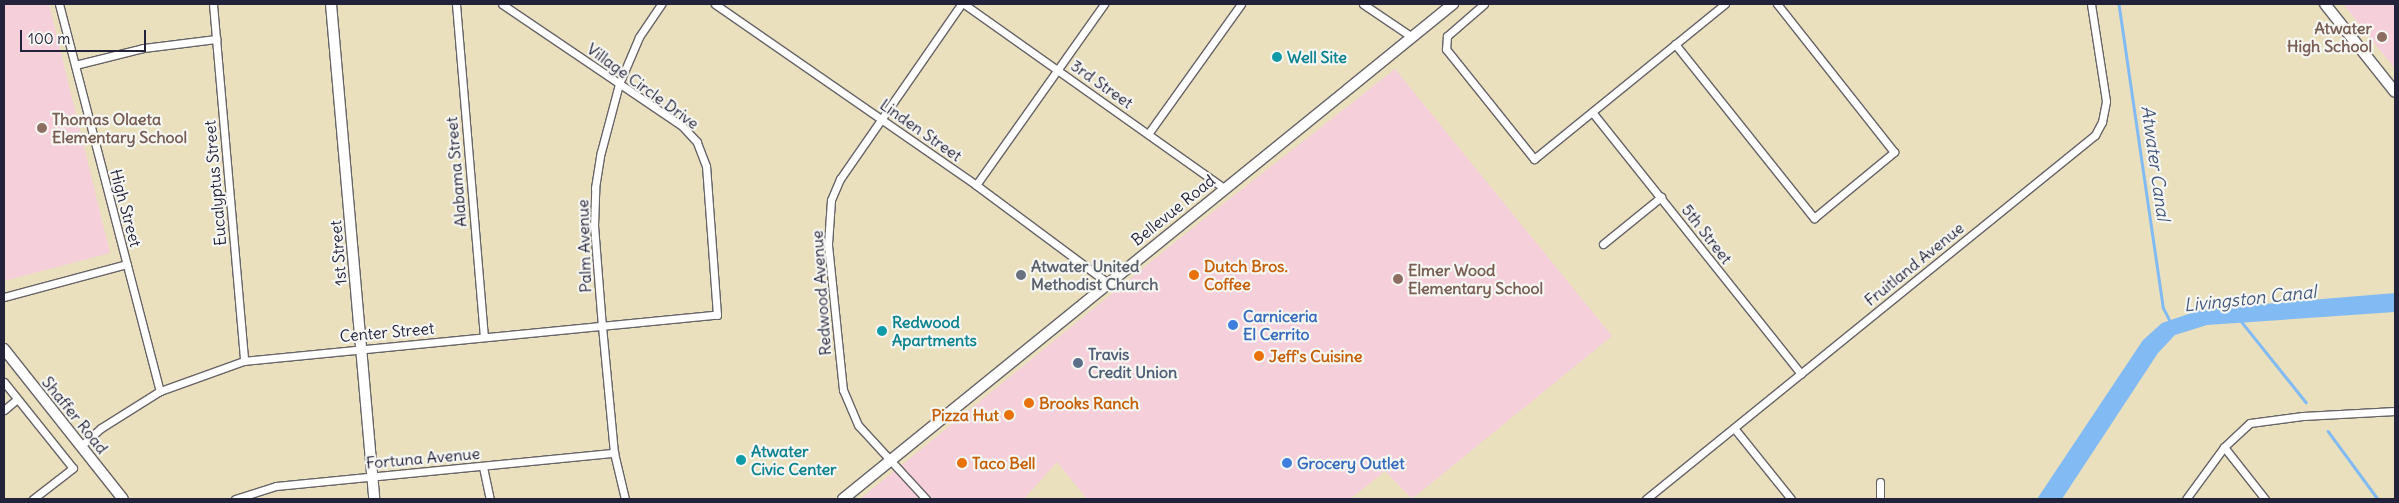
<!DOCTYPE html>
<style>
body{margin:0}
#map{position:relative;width:2399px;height:503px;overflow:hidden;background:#eae0bd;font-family:Delius,sans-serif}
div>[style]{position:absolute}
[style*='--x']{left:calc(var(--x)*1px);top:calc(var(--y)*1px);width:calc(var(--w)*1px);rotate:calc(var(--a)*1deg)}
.built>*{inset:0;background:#f5cfda}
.water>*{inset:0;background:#82bbf3}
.stream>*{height:2.5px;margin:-1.25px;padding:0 1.25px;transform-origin:1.25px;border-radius:1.25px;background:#82bbf3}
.roads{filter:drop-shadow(1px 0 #686468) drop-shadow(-1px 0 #686468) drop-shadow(0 1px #686468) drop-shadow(0 -1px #686468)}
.street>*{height:7px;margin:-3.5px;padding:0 3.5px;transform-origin:3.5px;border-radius:3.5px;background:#fff}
.secondary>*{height:10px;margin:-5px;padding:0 5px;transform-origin:5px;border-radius:5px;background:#fff}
.dots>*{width:14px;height:14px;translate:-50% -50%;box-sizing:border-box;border:2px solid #f6f6f2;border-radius:50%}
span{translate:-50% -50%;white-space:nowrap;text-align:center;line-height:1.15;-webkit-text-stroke:4.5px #f6f6f2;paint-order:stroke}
.education-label{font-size:16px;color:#785e54;font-weight:700}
.right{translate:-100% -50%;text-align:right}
.left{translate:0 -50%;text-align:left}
.culture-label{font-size:16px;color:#0d838f;font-weight:700}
.street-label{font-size:16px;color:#22223b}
.worship-label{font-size:16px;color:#5b616d;font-weight:700}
.food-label{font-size:16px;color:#c56008;font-weight:700}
.shop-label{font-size:16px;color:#366cbe;font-weight:700}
.service-label{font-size:16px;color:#4e5e75;font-weight:700}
.water-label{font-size:18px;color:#44587b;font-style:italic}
.frame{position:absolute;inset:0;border:5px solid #22223b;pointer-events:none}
.scale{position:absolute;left:20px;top:30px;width:126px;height:22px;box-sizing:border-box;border:2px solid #22223b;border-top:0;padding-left:6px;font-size:15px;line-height:18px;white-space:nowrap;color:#22223b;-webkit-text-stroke:4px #f6f6f2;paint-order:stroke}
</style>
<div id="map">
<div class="built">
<div style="clip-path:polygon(4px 4px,49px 4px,110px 253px,4px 281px)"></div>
<div style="clip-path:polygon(2343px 4px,2395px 4px,2395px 69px)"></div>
<div style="clip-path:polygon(1395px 69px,1612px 336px,1412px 499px,1385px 471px,1350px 499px,1087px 499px,1057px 462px,1024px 499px,860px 499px,1190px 230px)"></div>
</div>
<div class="water">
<div style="clip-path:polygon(2395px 293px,2395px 312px,2207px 325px,2175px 335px,2158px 353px,2062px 499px,2037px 499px,2143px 340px,2162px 323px,2203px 309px)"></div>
</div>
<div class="stream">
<div style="--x:2119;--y:4;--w:306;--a:81.7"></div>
<div style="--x:2163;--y:307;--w:16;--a:63"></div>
<div style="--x:2241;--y:321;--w:104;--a:51.3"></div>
<div style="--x:2328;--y:431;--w:84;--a:53.7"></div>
</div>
<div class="roads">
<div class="street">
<div style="--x:59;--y:4;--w:400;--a:75.4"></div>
<div style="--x:213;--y:4;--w:358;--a:85"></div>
<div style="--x:456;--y:4;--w:334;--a:85.2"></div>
<div style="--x:715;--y:4;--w:318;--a:34.7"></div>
<div style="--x:976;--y:185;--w:164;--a:36.6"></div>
<div style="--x:964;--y:4;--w:319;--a:35.3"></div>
<div style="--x:1363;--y:4;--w:59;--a:34"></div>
<div style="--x:1484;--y:4;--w:49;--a:139.1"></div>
<div style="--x:1447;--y:36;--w:13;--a:94"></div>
<div style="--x:1446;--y:49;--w:141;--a:51.3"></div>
<div style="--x:1534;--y:159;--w:246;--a:-39.1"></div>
<div style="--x:1675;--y:44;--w:223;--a:51.4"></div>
<div style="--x:1814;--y:218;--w:104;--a:-39.5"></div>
<div style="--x:1894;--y:152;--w:189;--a:-128.3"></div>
<div style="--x:75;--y:65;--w:70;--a:-14"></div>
<div style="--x:143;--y:48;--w:74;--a:-7"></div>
<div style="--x:1592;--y:112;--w:335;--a:51.4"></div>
<div style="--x:1148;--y:134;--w:160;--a:-54.4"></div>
<div style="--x:976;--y:185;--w:222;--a:-54.7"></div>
<div style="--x:1603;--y:244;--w:75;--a:-39"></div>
<div style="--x:4;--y:297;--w:127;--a:-15"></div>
<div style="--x:4;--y:382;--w:110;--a:51.3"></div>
<div style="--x:73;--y:468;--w:51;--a:142.2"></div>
<div style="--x:4;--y:410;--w:17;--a:-40"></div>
<div style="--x:1734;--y:428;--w:91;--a:51.2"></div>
<div style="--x:81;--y:446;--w:27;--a:-42"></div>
<div style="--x:101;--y:428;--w:70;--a:-32.1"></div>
<div style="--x:160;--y:391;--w:89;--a:-19.7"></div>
<div style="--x:244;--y:361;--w:475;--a:-5.6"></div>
<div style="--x:717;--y:315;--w:149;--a:-94.2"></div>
<div style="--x:706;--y:166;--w:26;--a:-111"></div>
<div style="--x:697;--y:142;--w:22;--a:-133"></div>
<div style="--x:682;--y:126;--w:217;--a:-145.9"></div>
<div style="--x:2224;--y:447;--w:66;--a:51.7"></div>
<div style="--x:483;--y:467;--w:33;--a:78"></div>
<div style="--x:235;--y:499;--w:43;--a:-17.6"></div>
<div style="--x:276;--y:486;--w:340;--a:-5.6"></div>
<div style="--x:625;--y:499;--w:47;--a:-103.4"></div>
<div style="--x:614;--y:453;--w:127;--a:-95.4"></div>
<div style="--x:602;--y:327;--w:101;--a:-94.5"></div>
<div style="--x:594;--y:226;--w:38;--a:-88"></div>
<div style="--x:595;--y:188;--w:36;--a:-81"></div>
<div style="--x:601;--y:152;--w:70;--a:-75.2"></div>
<div style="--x:619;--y:84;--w:51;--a:-66.9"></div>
<div style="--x:639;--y:37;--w:40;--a:-56"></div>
<div style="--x:926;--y:499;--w:100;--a:-132.6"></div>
<div style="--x:858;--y:425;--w:38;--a:-113"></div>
<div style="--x:843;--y:390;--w:147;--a:-95.9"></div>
<div style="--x:828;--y:244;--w:44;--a:-86.1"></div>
<div style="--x:831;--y:200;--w:23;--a:-67"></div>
<div style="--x:840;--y:179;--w:213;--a:-55.3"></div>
<div style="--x:1646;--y:499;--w:578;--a:-39.03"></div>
<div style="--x:2095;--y:135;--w:15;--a:-62"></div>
<div style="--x:2102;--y:122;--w:21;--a:-79"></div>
<div style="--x:2106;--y:101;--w:98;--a:-98.8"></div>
<div style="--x:1880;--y:499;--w:17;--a:-90"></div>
<div style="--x:2186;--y:499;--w:64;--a:-53.8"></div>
<div style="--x:2224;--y:447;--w:35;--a:-43"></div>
<div style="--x:2250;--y:423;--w:53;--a:-7.5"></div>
<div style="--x:2303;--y:416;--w:92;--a:-3.1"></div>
</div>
<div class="secondary">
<div style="--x:331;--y:4;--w:497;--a:85"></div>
<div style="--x:2325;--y:4;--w:112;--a:51.5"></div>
<div style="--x:4;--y:349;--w:191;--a:51.6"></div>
<div style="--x:843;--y:499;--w:786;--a:-39.06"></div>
</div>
</div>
<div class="dots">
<div style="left:2382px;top:37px;background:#8d6e63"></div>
<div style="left:1277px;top:57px;background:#0f9aa8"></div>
<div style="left:42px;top:128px;background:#8d6e63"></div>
<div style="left:1021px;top:275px;background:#6b7280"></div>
<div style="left:1194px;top:275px;background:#e8710a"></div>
<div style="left:1398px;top:279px;background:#8d6e63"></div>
<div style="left:1233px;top:325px;background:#3f7fe0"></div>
<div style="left:882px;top:331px;background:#0f9aa8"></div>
<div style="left:1259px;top:356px;background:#e8710a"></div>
<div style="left:1078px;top:363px;background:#5c6f8a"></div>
<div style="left:1029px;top:403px;background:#e8710a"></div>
<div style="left:1009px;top:415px;background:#e8710a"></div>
<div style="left:741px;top:460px;background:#0f9aa8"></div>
<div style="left:962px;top:463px;background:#e8710a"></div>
<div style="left:1287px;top:463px;background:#3f7fe0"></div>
</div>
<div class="education-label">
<span class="right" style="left:2372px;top:37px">Atwater<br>High School</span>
<span class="left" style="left:52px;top:128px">Thomas Olaeta<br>Elementary School</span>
<span class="left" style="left:1408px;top:279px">Elmer Wood<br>Elementary School</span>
</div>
<div class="culture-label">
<span class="left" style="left:1287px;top:57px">Well Site</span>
<span class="left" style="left:892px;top:331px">Redwood<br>Apartments</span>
<span class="left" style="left:751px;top:460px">Atwater<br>Civic Center</span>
</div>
<div class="street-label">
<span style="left:1102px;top:84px;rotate:35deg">3rd Street</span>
<span style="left:643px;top:86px;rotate:36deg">Village Circle Drive</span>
<span style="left:921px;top:130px;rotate:35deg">Linden Street</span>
<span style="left:456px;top:172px;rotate:-95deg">Alabama Street</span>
<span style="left:215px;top:183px;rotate:-95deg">Eucalyptus Street</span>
<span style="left:126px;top:208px;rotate:75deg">High Street</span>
<span style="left:1173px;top:210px;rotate:-39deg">Bellevue Road</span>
<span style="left:1707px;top:234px;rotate:52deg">5th Street</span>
<span style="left:584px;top:246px;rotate:-92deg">Palm Avenue</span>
<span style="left:338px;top:253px;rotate:-95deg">1st Street</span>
<span style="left:1914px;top:264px;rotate:-39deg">Fruitland Avenue</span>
<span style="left:821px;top:293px;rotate:-94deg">Redwood Avenue</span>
<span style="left:387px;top:332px;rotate:-5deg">Center Street</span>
<span style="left:75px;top:415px;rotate:51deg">Shaffer Road</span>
<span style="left:423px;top:458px;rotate:-5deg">Fortuna Avenue</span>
</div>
<div class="worship-label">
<span class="left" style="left:1031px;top:275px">Atwater United<br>Methodist Church</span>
</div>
<div class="food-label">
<span class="left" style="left:1204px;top:275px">Dutch Bros.<br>Coffee</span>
<span class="left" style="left:1269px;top:356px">Jeff's Cuisine</span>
<span class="left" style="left:1039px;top:403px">Brooks Ranch</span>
<span class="right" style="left:999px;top:415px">Pizza Hut</span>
<span class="left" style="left:972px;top:463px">Taco Bell</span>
</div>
<div class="shop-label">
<span class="left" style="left:1243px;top:325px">Carniceria<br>El Cerrito</span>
<span class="left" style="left:1297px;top:463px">Grocery Outlet</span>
</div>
<div class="service-label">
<span class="left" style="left:1088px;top:363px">Travis<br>Credit Union</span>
</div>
<div class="water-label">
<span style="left:2155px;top:163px;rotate:82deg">Atwater Canal</span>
<span style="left:2250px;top:299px;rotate:-6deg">Livingston Canal</span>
</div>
<div class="frame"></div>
<div class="scale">100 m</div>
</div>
